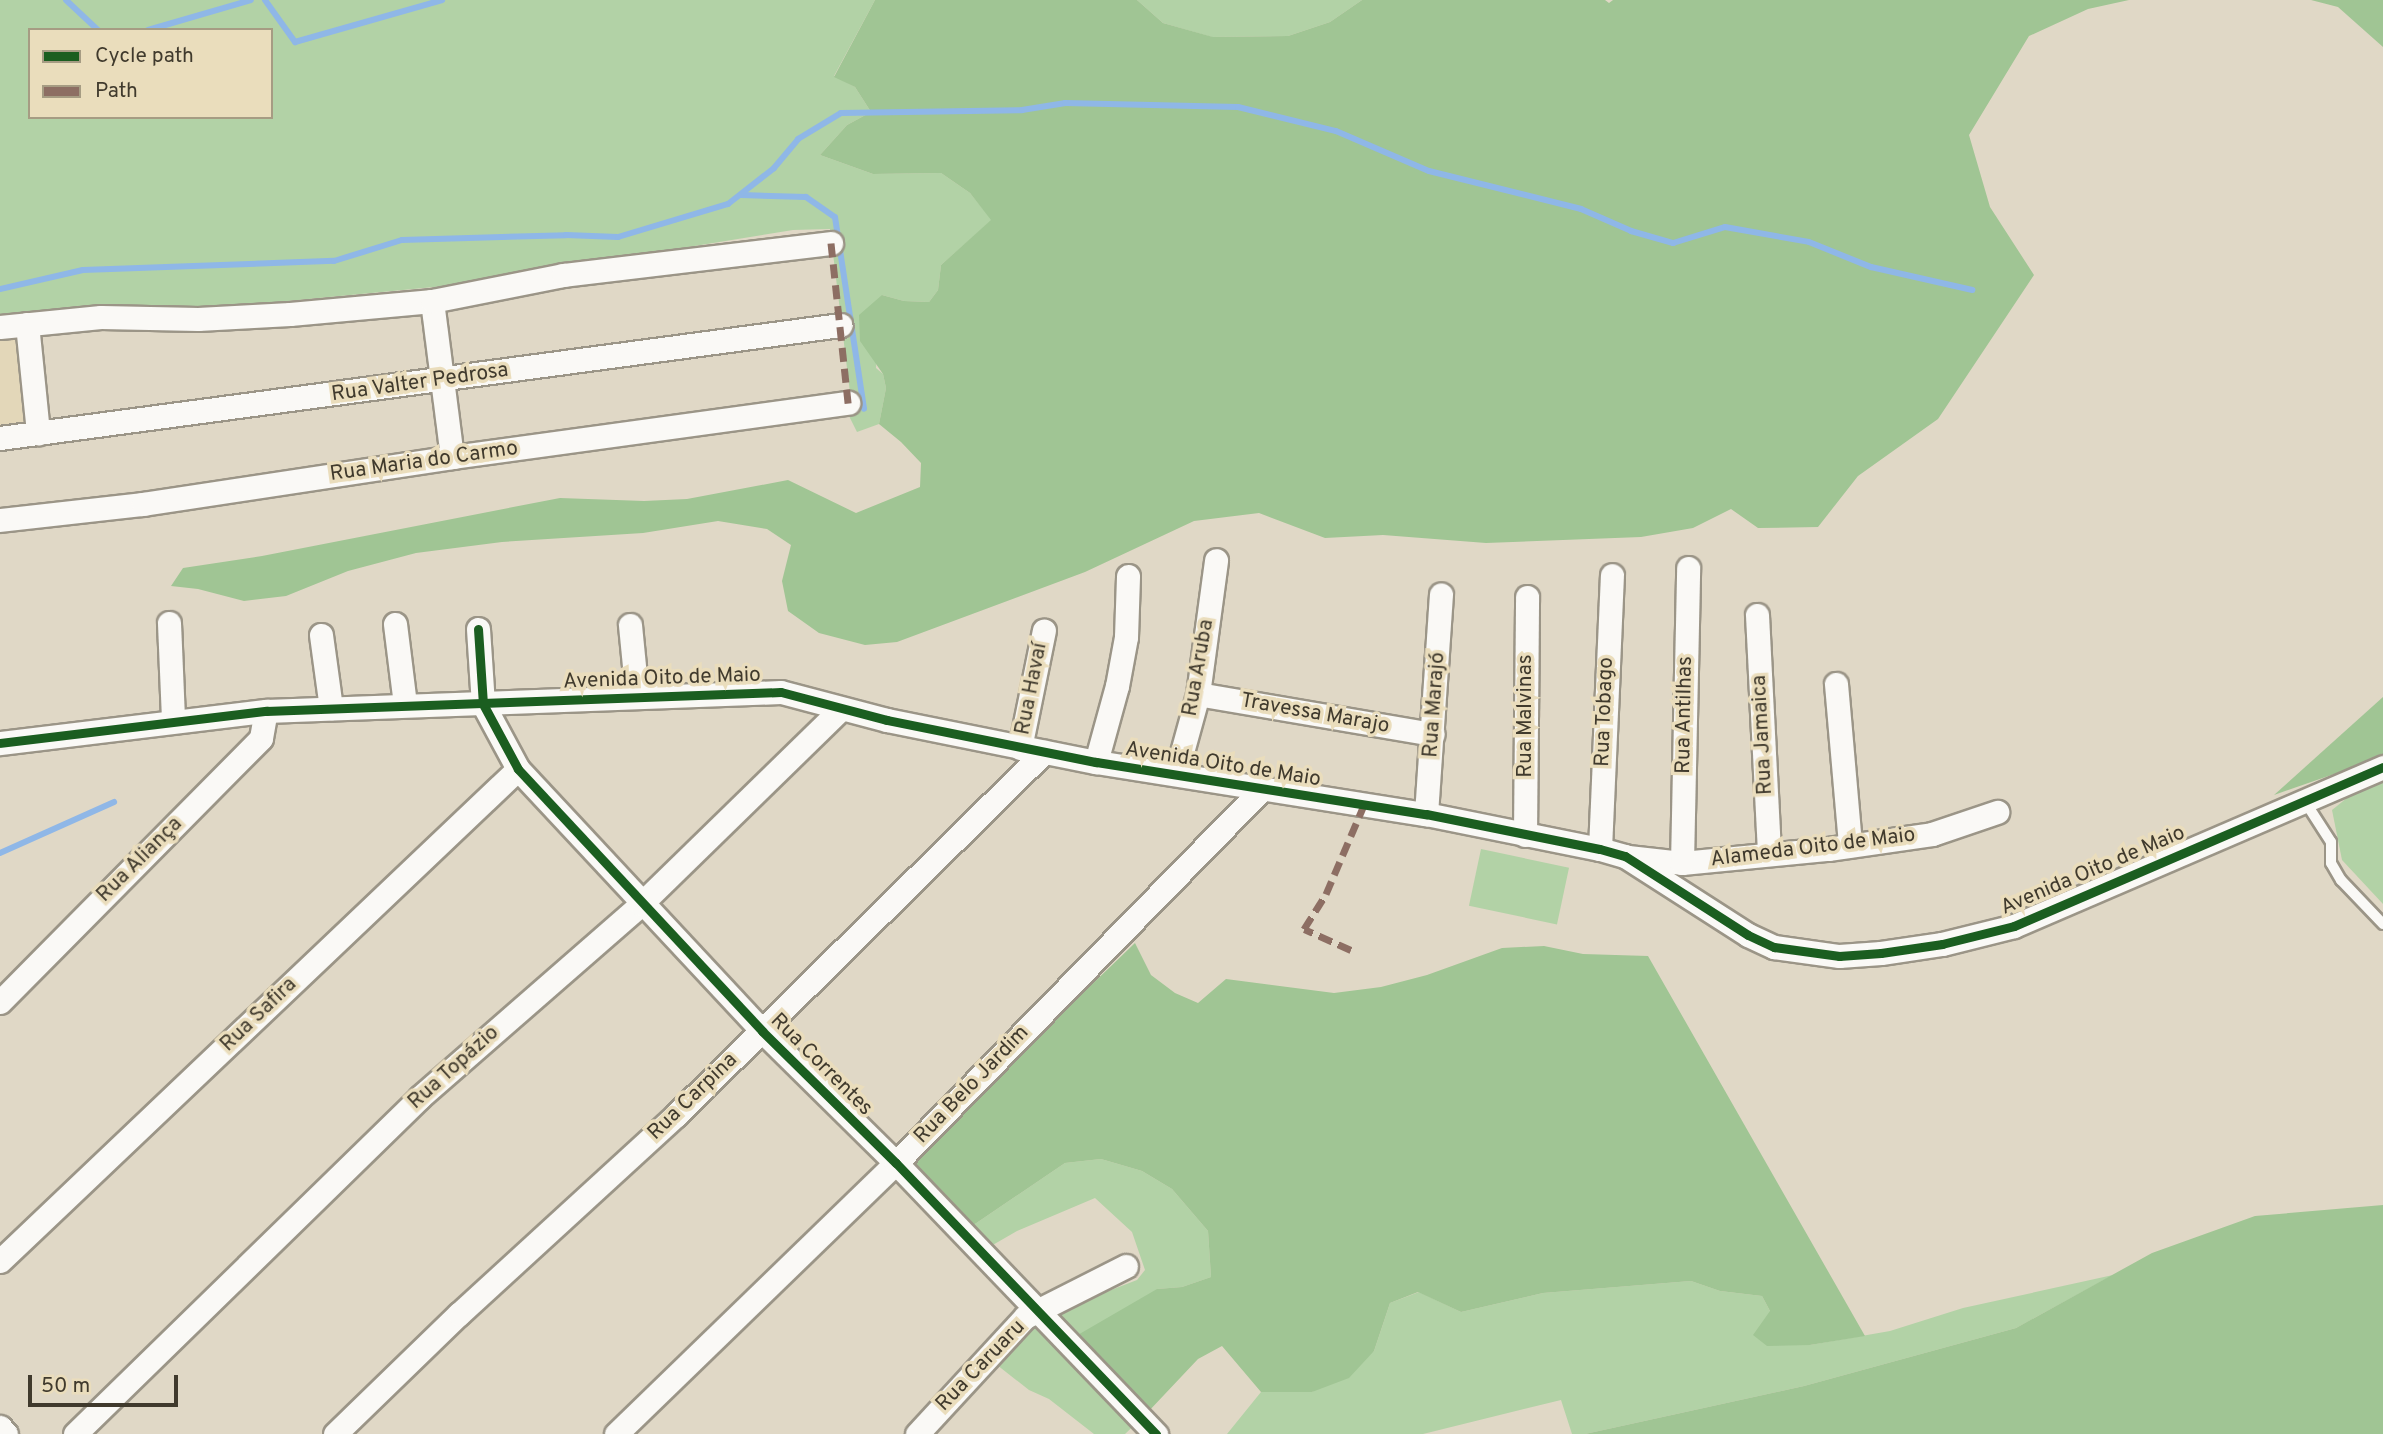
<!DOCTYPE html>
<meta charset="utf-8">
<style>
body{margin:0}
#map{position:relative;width:2383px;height:1434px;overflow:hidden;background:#e0d8c6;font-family:Overpass,sans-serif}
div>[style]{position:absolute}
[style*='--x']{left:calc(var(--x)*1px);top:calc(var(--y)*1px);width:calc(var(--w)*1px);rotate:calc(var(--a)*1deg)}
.built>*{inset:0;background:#e3d7b9}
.green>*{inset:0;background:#b2d2a6;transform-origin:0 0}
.forest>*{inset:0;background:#a0c594}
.stream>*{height:6px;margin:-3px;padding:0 3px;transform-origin:3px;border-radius:3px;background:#8fb7e7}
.roads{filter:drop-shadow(2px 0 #9b9587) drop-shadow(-2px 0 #9b9587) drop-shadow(0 2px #9b9587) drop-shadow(0 -2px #9b9587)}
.service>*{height:10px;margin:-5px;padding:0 5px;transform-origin:5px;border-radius:5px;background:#faf9f6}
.minor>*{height:23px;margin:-11.5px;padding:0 11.5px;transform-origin:11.5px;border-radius:11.5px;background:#faf9f6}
.quiet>*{height:7px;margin-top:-3.5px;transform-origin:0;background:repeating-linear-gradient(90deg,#8d6e63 0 14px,transparent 0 21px)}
.cycleway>*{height:9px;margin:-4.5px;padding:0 4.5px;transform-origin:4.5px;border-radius:4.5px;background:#1b5e20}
span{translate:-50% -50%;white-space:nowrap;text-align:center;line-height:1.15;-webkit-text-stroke:7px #eaddbc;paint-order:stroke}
.street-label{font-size:21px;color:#403a2d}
.legend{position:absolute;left:28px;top:28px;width:245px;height:91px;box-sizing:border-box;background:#eaddbc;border:2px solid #a69c83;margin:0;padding:9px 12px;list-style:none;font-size:21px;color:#403a2d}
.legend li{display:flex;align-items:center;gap:14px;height:35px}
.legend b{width:35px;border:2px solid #a69c83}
.scale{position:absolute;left:28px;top:1375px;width:150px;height:32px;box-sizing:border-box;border:4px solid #403a2d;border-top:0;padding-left:9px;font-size:21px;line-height:24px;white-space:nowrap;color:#403a2d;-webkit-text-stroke:5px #eaddbc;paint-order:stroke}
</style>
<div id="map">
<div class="built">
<div style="clip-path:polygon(22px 334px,31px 426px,0 429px,0 337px)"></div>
</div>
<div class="green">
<div style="clip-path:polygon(evenodd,0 0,875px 0,834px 76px,855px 87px,871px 112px,847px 125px,820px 155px,873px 174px,941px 173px,970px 193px,992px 220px,941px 265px,938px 290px,929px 302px,904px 301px,882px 295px,876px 368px,883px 374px,886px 388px,879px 424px,857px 432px,847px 412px,852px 409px,830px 229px,793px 230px,455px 285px,172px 312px,0 316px,0 0,30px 30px,271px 30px,271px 117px,30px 117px,30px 30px)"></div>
<div style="clip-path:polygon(1137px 0,1362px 0,1330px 22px,1288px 36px,1212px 37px,1163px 23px)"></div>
<div style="clip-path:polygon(2383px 769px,2383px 904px,2342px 860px,2332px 810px)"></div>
<div style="left:1481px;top:849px;width:90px;height:58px;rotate:12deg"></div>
<div style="clip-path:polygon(1101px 1159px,1142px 1171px,1172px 1189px,1208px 1231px,1211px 1277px,1182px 1287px,1157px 1289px,1147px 1413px,1125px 1434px,1094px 1434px,1049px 1399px,1029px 1390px,992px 1361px,1031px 1321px,1137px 1280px,1145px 1270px,1132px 1232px,1095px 1198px,1017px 1231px,991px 1246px,972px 1226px,1065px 1163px)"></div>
<div style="clip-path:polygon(2113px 1275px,2016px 1328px,1804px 1386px,1585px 1434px,1572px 1434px,1561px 1400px,1423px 1434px,1227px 1434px,1261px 1392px,1312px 1392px,1374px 1351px,1390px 1303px,1419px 1292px,1461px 1312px,1543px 1293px,1691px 1281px,1720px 1291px,1762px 1296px,1770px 1311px,1810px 1345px,1890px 1331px,1963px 1308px)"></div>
</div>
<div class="forest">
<div style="clip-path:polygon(875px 0,1137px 0,1163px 23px,1213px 37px,1288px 36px,1330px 22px,1362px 0,1605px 0,1609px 3px,1613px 0,2129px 0,2088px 9px,2029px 36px,1969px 135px,1990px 207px,2034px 275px,1938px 419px,1858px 476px,1818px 527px,1758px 528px,1731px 509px,1693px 528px,1641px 537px,1486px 543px,1383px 535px,1325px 538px,1259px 513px,1194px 521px,1085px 572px,897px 642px,865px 645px,819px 633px,788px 611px,782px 581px,791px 545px,767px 529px,718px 521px,643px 533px,502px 542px,416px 553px,348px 571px,286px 596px,244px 601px,198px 589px,171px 586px,183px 568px,262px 556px,560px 498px,644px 501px,687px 499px,788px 480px,856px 513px,920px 487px,921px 463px,901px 442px,879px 424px,886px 388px,883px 374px,860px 341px,859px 315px,882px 295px,904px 301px,929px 302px,938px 290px,941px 265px,991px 220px,970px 193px,941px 173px,873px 174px,820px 155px,847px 125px,871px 112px,855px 87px,834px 77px)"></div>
<div style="clip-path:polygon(2311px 0,2383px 0,2383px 47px,2338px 7px)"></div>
<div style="clip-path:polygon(2383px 697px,2383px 757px,2274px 795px)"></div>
<div style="clip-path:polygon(1135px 943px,1151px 975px,1175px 993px,1198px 1003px,1226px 979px,1334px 993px,1381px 987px,1427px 975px,1502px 948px,1544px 946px,1583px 954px,1648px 956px,1865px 1336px,1810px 1345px,1767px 1346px,1753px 1335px,1770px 1311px,1762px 1296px,1720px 1291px,1691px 1281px,1543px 1293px,1461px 1312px,1418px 1292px,1390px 1303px,1374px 1351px,1349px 1378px,1312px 1392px,1261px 1392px,1222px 1346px,1198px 1359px,1147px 1413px,1076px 1336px,1157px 1289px,1182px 1287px,1211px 1277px,1208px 1231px,1172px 1189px,1142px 1171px,1101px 1159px,1065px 1163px,972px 1226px,907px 1162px)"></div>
<div style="clip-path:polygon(2383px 1205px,2383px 1434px,1585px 1434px,1804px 1386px,2016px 1328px,2152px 1253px,2255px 1216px)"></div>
</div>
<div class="stream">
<div style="--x:66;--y:0;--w:44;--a:43.2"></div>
<div style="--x:265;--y:0;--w:52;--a:54.5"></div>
<div style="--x:295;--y:42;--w:153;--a:-15.9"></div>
<div style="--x:148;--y:30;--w:107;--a:-16.2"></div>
<div style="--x:741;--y:195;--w:65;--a:1.8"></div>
<div style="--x:806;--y:197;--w:35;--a:35"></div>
<div style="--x:835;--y:217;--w:194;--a:81.4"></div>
<div style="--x:0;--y:289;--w:85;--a:-12.9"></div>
<div style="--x:83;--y:270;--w:251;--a:-2.1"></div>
<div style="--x:334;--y:261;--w:71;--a:-17.2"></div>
<div style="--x:402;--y:240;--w:164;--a:-1.7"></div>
<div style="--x:566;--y:235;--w:52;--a:2.2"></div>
<div style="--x:618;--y:237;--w:115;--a:-16.7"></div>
<div style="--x:728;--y:204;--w:58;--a:-38"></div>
<div style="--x:774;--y:168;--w:38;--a:-50"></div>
<div style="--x:798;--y:139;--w:50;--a:-31.2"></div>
<div style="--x:841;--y:113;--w:181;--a:-0.9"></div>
<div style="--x:1022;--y:110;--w:44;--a:-9.2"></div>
<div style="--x:1065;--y:103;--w:173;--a:1.3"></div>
<div style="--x:1238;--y:107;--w:101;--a:13.8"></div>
<div style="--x:1336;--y:131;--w:101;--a:23.3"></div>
<div style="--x:1429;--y:171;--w:157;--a:14"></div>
<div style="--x:1581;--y:209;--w:55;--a:23.7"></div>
<div style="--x:1631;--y:231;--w:44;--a:15.9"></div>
<div style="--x:1673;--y:243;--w:54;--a:-17.1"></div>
<div style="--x:1725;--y:227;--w:85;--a:10.1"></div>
<div style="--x:1809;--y:242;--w:67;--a:22"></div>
<div style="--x:1871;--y:267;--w:104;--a:12.8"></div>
<div style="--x:0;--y:853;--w:125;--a:-24.1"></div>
</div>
<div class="roads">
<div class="service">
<div style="--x:2304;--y:800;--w:50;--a:57.3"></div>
<div style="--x:2331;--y:842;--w:21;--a:90"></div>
<div style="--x:2331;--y:863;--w:20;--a:60"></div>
<div style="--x:2341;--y:880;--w:61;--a:46.3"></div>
</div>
<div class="minor">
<div style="--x:432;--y:301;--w:157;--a:82.7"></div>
<div style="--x:27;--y:324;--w:110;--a:84.2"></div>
<div style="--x:0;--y:327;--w:101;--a:-5.7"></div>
<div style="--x:101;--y:317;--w:97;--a:1.2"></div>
<div style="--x:198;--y:319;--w:92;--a:-3.1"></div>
<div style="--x:290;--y:314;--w:143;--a:-5.2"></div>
<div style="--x:432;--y:301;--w:134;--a:-11.2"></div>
<div style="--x:563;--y:275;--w:270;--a:-6.8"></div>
<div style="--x:0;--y:438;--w:848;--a:-7.66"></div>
<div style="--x:0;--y:520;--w:144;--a:-6.4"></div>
<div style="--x:143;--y:504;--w:313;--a:-8.6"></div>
<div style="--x:452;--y:457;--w:400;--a:-7.8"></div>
<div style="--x:1757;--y:615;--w:239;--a:87.1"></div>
<div style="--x:169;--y:623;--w:97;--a:87.6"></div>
<div style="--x:395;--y:624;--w:81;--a:82.9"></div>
<div style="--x:630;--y:625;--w:72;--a:84.4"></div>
<div style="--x:478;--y:629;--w:75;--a:86.2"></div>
<div style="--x:483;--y:704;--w:74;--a:61.7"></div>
<div style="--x:518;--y:769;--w:358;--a:47"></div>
<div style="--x:762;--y:1031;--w:188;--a:44.6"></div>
<div style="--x:896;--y:1163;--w:376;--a:46.2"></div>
<div style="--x:321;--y:635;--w:74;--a:82.2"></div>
<div style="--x:1836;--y:684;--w:162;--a:85"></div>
<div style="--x:1198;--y:694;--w:238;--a:9.7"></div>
<div style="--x:0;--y:743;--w:268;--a:-6.9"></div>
<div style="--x:266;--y:711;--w:515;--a:-2.11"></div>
<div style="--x:781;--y:692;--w:110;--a:14.8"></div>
<div style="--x:887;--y:720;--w:213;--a:11.4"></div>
<div style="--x:1096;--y:762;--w:334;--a:9"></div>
<div style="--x:1426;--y:814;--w:177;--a:11.4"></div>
<div style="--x:1600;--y:849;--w:26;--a:16"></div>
<div style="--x:1625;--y:856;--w:146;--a:32.7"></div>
<div style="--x:1748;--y:935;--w:29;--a:25"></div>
<div style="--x:1774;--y:947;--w:66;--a:7.9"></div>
<div style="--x:1839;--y:956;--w:42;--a:-4.1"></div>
<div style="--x:1881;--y:953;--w:62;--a:-8.4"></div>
<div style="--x:1942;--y:944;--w:74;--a:-14"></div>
<div style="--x:2014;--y:926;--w:402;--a:-23.3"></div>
<div style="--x:1020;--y:748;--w:120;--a:-78.5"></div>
<div style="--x:1096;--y:762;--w:79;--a:-74.6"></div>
<div style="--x:1117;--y:686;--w:50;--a:-79.6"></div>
<div style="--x:1126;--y:637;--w:61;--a:-88.1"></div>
<div style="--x:1176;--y:774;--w:83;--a:-74.6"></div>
<div style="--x:1198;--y:694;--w:135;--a:-82.3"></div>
<div style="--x:1426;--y:814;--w:220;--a:-86.1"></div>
<div style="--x:1525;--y:835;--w:238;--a:-89.5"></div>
<div style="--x:1600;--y:849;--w:274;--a:-87.5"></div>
<div style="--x:1628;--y:857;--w:54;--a:6.3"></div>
<div style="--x:1682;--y:863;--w:147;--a:-5.5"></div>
<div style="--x:1828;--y:849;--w:105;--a:-8.2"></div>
<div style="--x:1932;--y:834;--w:69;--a:-18.7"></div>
<div style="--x:1682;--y:863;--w:295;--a:-88.8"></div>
<div style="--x:0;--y:1002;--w:371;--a:-45.3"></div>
<div style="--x:261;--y:738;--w:27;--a:-80"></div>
<div style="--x:0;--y:1261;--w:714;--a:-43.53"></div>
<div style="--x:0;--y:1427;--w:9;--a:49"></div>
<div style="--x:75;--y:1434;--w:482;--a:-44.3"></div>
<div style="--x:420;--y:1097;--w:293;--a:-41.1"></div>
<div style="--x:641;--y:904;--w:279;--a:-44.3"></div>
<div style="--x:335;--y:1434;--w:173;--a:-44.1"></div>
<div style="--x:459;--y:1314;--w:294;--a:-42.5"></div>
<div style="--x:676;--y:1115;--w:517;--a:-44.61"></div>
<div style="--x:616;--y:1434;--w:390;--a:-44.1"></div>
<div style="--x:896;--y:1163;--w:523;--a:-45.62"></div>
<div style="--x:917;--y:1434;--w:159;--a:-47.3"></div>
<div style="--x:1025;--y:1317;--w:113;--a:-26.8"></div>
</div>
</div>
<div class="quiet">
<div style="--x:831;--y:243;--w:161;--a:83.9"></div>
<div style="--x:1351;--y:950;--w:51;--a:-155.9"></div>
<div style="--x:1304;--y:929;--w:41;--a:-57.8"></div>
<div style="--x:1326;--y:894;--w:97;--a:-66.9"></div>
</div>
<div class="cycleway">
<div style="--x:478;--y:629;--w:75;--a:86.2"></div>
<div style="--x:483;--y:704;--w:74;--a:61.7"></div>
<div style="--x:518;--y:769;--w:358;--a:47"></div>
<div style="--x:762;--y:1031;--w:188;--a:44.6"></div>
<div style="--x:896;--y:1163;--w:376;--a:46.2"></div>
<div style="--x:0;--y:743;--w:268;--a:-6.9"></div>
<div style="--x:266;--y:711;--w:515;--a:-2.11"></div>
<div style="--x:781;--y:692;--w:110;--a:14.8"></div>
<div style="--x:887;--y:720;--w:213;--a:11.4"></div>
<div style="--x:1096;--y:762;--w:334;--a:9"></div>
<div style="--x:1426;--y:814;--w:177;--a:11.4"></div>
<div style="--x:1600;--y:849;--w:26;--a:16"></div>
<div style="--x:1625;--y:856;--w:146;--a:32.7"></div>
<div style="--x:1748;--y:935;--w:29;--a:25"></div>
<div style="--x:1774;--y:947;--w:66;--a:7.9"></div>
<div style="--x:1839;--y:956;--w:42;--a:-4.1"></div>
<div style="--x:1881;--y:953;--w:62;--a:-8.4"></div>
<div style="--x:1942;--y:944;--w:74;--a:-14"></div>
<div style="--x:2014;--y:926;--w:402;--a:-23.3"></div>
</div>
<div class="street-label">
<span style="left:420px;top:383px;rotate:-8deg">Rua Valter Pedrosa</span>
<span style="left:424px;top:462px;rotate:-8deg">Rua Maria do Carmo</span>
<span style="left:1199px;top:668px;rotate:-80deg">Rua Aruba</span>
<span style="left:662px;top:679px;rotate:-2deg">Avenida Oito de Maio</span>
<span style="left:1032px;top:689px;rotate:-79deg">Rua Havaí</span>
<span style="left:1435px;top:705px;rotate:-86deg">Rua Marajó</span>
<span style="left:1605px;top:712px;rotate:-88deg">Rua Tobago</span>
<span style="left:1315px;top:714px;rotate:10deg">Travessa Marajo</span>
<span style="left:1685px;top:715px;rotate:-89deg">Rua Antilhas</span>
<span style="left:1526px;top:716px;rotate:-90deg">Rua Malvinas</span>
<span style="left:1763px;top:735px;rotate:-93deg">Rua Jamaica</span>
<span style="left:1223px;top:765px;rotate:9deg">Avenida Oito de Maio</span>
<span style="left:1813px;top:848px;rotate:-7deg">Alameda Oito de Maio</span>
<span style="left:140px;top:860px;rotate:-45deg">Rua Aliança</span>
<span style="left:2093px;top:871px;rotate:-23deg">Avenida Oito de Maio</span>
<span style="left:259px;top:1015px;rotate:-44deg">Rua Safira</span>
<span style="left:821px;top:1065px;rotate:45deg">Rua Correntes</span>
<span style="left:454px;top:1068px;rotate:-42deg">Rua Topázio</span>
<span style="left:972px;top:1085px;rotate:-46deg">Rua Belo Jardim</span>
<span style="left:693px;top:1097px;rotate:-44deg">Rua Carpina</span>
<span style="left:981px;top:1366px;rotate:-46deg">Rua Caruaru</span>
</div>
<ul class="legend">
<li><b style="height:9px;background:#1b5e20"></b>Cycle path</li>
<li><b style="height:9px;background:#8d6e63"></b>Path</li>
</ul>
<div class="scale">50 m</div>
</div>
